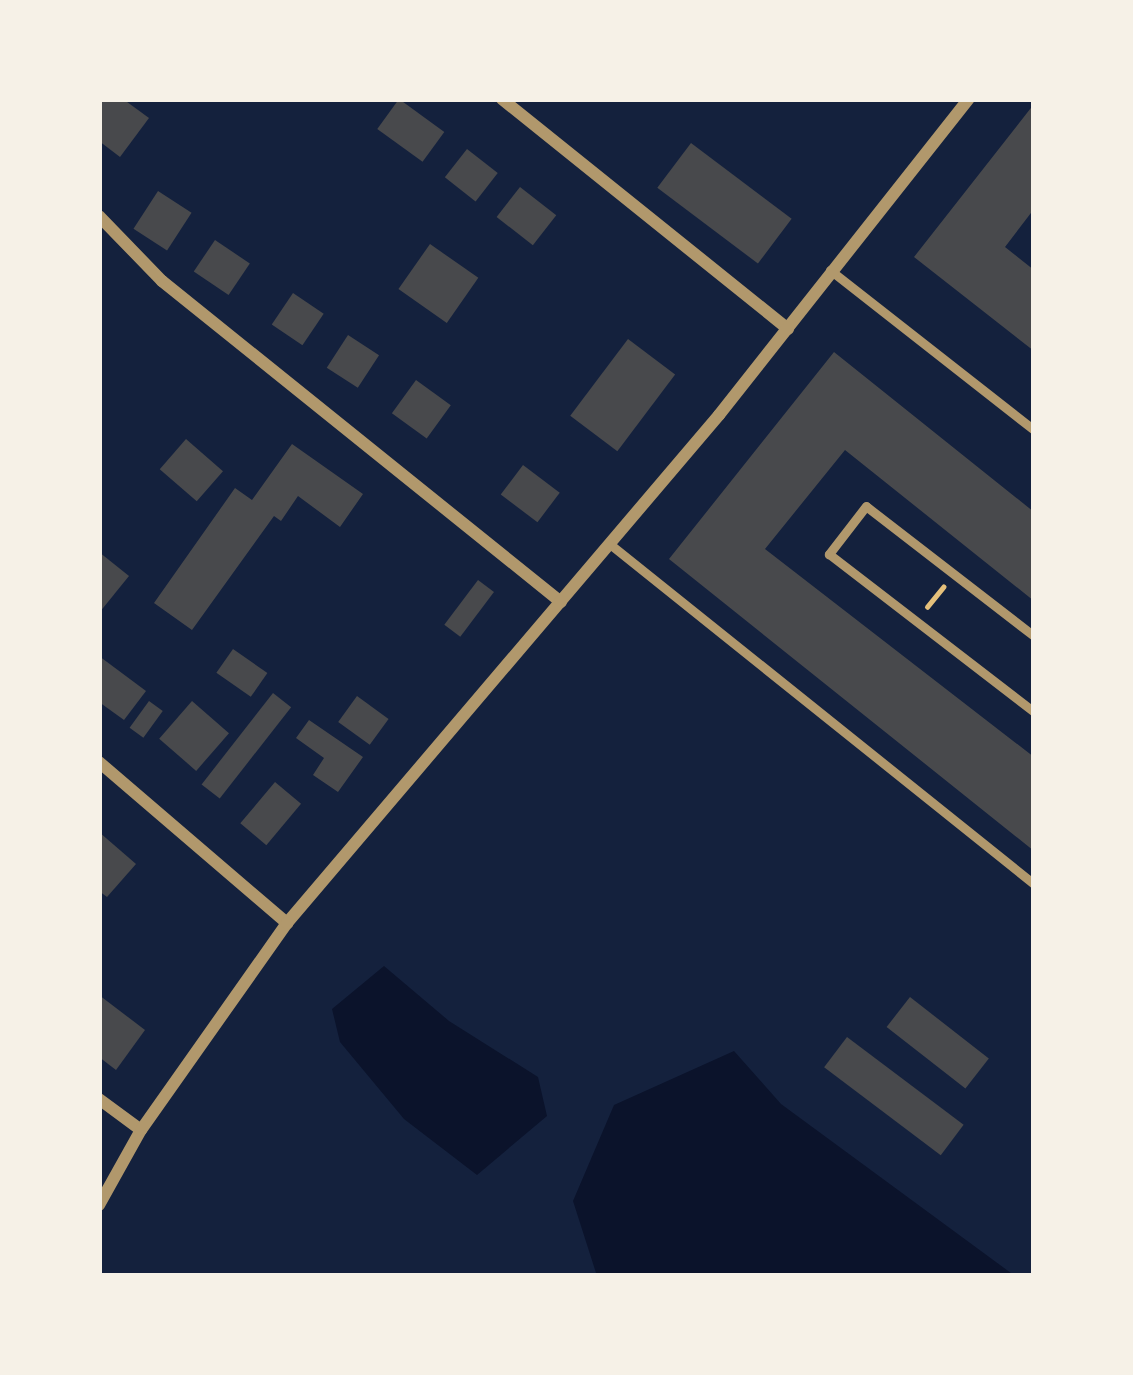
<!DOCTYPE html>
<style>
body{margin:0}
#map{position:relative;width:1133px;height:1375px;overflow:hidden;background:#14213d;font-family:Ubuntu,sans-serif}
div>[style]{position:absolute}
[style*='--x']{left:calc(var(--x)*1px);top:calc(var(--y)*1px);width:calc(var(--w)*1px);rotate:calc(var(--a)*1deg)}
.water>*{inset:0;background:#0b132b}
.building>*{inset:0;background:#48494c;transform-origin:0 0}
.path>*{height:4.5px;margin:-2.25px;padding:0 2.25px;transform-origin:2.25px;border-radius:2.25px;background:#e5c07b}
.service>*{height:9px;margin:-4.5px;padding:0 4.5px;transform-origin:4.5px;border-radius:4.5px;background:#b1986c}
.minor>*{height:12px;margin:-6px;padding:0 6px;transform-origin:6px;border-radius:6px;background:#b1986c}
span{translate:-50% -50%;white-space:nowrap;text-align:center;line-height:1.15;-webkit-text-stroke:12px #f6f1e7;paint-order:stroke}
.frame{position:absolute;inset:0;border:102px solid #f6f1e7;pointer-events:none}
</style>
<div id="map">
<div class="water">
<div style="clip-path:polygon(384px 966px,449px 1021px,538px 1077px,547px 1116px,477px 1175px,404px 1119px,340px 1042px,332px 1009px)"></div>
<div style="clip-path:polygon(734px 1051px,781px 1104px,1015px 1276px,597px 1276px,573px 1201px,614px 1105px)"></div>
</div>
<div class="building">
<div style="clip-path:polygon(101px 99px,123px 99px,149px 118px,120px 157px,99px 141px)"></div>
<div style="left:399px;top:99px;width:56px;height:37px;rotate:36deg"></div>
<div style="clip-path:polygon(1034px 104px,1034px 209px,1005px 247px,1034px 270px,1034px 351px,914px 257px)"></div>
<div style="left:691px;top:143px;width:126px;height:56px;rotate:37deg"></div>
<div style="left:467px;top:149px;width:39px;height:36px;rotate:38deg"></div>
<div style="left:520px;top:187px;width:46px;height:38px;rotate:38deg"></div>
<div style="left:158px;top:191px;width:40px;height:45px;rotate:33deg"></div>
<div style="left:215px;top:240px;width:42px;height:38px;rotate:34deg"></div>
<div style="left:430px;top:244px;width:59px;height:55px;rotate:35deg"></div>
<div style="left:293px;top:293px;width:37px;height:38px;rotate:34deg"></div>
<div style="left:348px;top:335px;width:37px;height:39px;rotate:33deg"></div>
<div style="left:628px;top:339px;width:59px;height:96px;rotate:37deg"></div>
<div style="clip-path:polygon(834px 352px,1034px 512px,1034px 601px,845px 450px,765px 549px,1034px 757px,1034px 851px,669px 559px)"></div>
<div style="left:416px;top:380px;width:43px;height:41px;rotate:36deg"></div>
<div style="left:186px;top:439px;width:49px;height:40px;rotate:41deg"></div>
<div style="clip-path:polygon(292px 444px,363px 494px,340px 527px,298px 496px,281px 521px,274px 516px,192px 630px,154px 603px,235px 488px,252px 500px)"></div>
<div style="left:523px;top:465px;width:46px;height:37px;rotate:37deg"></div>
<div style="clip-path:polygon(99px 552px,129px 576px,99px 613px)"></div>
<div style="left:478px;top:580px;width:20px;height:56px;rotate:37deg"></div>
<div style="left:233px;top:649px;width:42px;height:29px;rotate:35deg"></div>
<div style="clip-path:polygon(99px 656px,146px 691px,124px 720px,99px 702px)"></div>
<div style="left:273px;top:693px;width:23px;height:116px;rotate:38deg"></div>
<div style="left:357px;top:696px;width:39px;height:32px;rotate:36deg"></div>
<div style="left:149px;top:701px;width:17px;height:33px;rotate:36deg"></div>
<div style="left:192px;top:701px;width:49px;height:50px;rotate:41deg"></div>
<div style="clip-path:polygon(309px 720px,363px 757px,338px 792px,313px 775px,324px 758px,296px 738px)"></div>
<div style="left:275px;top:782px;width:34px;height:54px;rotate:40deg"></div>
<div style="clip-path:polygon(99px 832px,136px 864px,107px 897px,99px 891px)"></div>
<div style="clip-path:polygon(99px 995px,145px 1030px,116px 1070px,99px 1057px)"></div>
<div style="left:910px;top:997px;width:100px;height:38px;rotate:38deg"></div>
<div style="left:847px;top:1037px;width:146px;height:38px;rotate:37deg"></div>
</div>
<div class="path">
<div style="--x:927;--y:607;--w:26;--a:-51"></div>
</div>
<div class="service">
<div style="--x:830;--y:270;--w:259;--a:38.1"></div>
<div style="--x:611;--y:545;--w:542;--a:38.71"></div>
<div style="--x:1034;--y:636;--w:212;--a:-142.3"></div>
<div style="--x:866;--y:506;--w:61;--a:127.6"></div>
<div style="--x:829;--y:554;--w:259;--a:37.6"></div>
</div>
<div class="minor">
<div style="--x:502;--y:99;--w:367;--a:38.8"></div>
<div style="--x:99;--y:216;--w:91;--a:45.9"></div>
<div style="--x:162;--y:281;--w:512;--a:38.82"></div>
<div style="--x:99;--y:762;--w:248;--a:40.6"></div>
<div style="--x:99;--y:1099;--w:52;--a:36.4"></div>
<div style="--x:99;--y:1205;--w:86;--a:-60.8"></div>
<div style="--x:141;--y:1130;--w:253;--a:-54.8"></div>
<div style="--x:287;--y:923;--w:667;--a:-49.62"></div>
<div style="--x:719;--y:415;--w:403;--a:-51.7"></div>
</div>
<div class="frame"></div>
</div>
